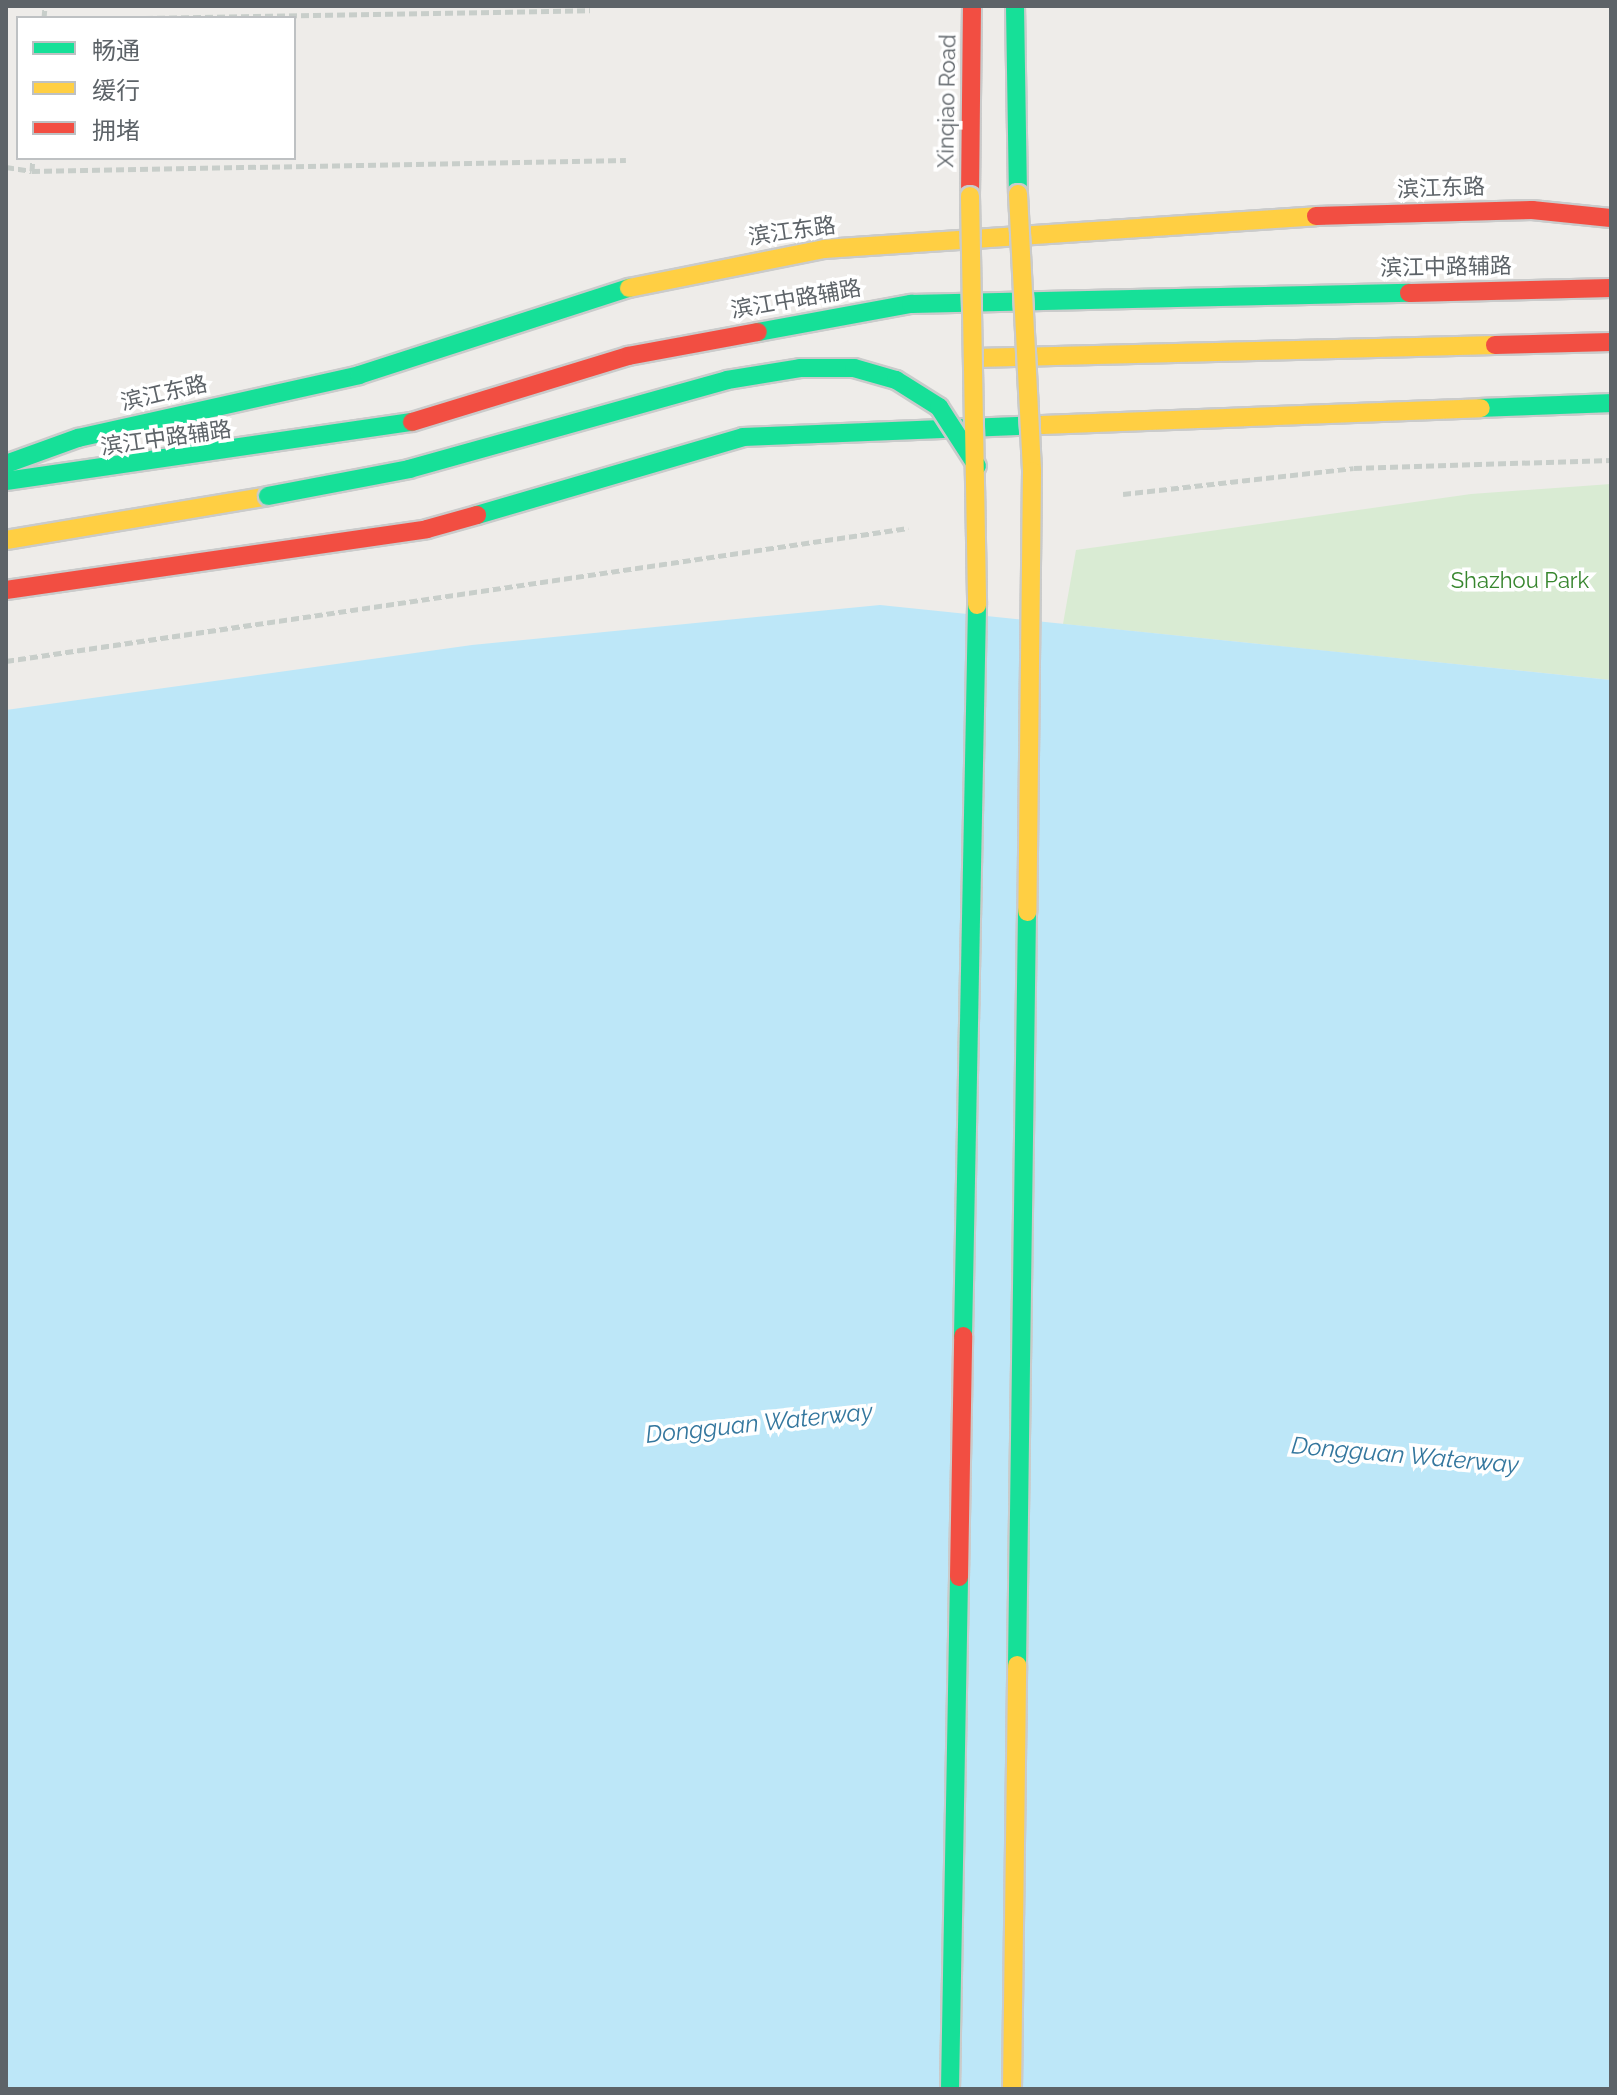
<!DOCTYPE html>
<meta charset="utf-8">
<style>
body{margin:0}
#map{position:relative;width:1617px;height:2095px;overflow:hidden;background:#eeece9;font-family:Raleway,"Noto Sans SC",sans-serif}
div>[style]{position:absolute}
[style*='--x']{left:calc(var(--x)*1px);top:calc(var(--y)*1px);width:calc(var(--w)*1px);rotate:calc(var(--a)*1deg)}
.green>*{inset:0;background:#d9ebd3}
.water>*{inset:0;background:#bde7f8}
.path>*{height:5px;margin-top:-2.5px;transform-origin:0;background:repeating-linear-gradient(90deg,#c8ceca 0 8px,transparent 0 12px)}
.roads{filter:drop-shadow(2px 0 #cacbcb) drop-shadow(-2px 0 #cacbcb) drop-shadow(0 2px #cacbcb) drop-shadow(0 -2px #cacbcb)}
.fast>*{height:18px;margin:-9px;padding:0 9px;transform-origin:9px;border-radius:9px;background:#16e098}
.slow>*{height:18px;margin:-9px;padding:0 9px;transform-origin:9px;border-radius:9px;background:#ffcf43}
.jam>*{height:18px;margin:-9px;padding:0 9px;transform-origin:9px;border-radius:9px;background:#f24e42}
.bridges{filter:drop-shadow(2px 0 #cacbcb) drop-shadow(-2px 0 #cacbcb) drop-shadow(0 2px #cacbcb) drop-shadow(0 -2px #cacbcb)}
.fast-bridge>*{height:18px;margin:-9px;padding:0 9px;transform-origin:9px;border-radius:9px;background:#16e098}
.slow-bridge>*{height:18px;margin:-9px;padding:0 9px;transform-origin:9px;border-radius:9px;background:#ffcf43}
.jam-bridge>*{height:18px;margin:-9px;padding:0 9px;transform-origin:9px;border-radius:9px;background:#f24e42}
span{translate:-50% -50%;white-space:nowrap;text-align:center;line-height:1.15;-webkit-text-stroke:7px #fff;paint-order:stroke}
.street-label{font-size:22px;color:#5d6368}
.park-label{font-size:22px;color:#37862e}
.water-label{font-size:24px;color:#34779e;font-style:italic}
.frame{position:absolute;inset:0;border:8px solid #5d6368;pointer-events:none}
.legend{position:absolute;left:16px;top:16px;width:280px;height:144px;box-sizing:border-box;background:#fff;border:2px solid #bec1c3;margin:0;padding:10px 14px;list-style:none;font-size:24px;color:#5d6368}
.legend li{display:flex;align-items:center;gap:16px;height:40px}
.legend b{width:40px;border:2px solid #bec1c3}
</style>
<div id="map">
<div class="green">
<div style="clip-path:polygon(1611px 484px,1611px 680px,1063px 624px,1076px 550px,1471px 494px)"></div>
</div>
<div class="water">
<div style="clip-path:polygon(880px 605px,1611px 680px,1611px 2089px,6px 2089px,6px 710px,472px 645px)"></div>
</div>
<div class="path">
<div style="--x:44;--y:18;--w:12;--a:-85"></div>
<div style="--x:145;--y:18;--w:445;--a:-1"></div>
<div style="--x:6;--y:167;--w:26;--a:9"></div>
<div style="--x:32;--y:171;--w:13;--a:-86"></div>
<div style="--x:32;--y:171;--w:594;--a:-1.06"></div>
<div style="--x:1123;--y:494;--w:232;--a:-6.4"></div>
<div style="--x:1354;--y:468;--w:257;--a:-1.8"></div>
<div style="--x:6;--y:661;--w:912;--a:-8.39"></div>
</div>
<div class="roads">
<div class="fast">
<div style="--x:1015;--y:6;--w:188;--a:89.1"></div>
<div style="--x:758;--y:332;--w:156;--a:-10.4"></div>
<div style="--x:911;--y:304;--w:498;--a:-1.3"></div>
<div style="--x:1481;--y:408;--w:130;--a:-2.2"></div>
<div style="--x:6;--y:464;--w:77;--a:-19.9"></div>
<div style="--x:78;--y:438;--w:288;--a:-12.6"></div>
<div style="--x:359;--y:375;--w:284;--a:-17.9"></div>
<div style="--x:6;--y:481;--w:410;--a:-8.3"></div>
<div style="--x:477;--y:515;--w:277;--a:-16.3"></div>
<div style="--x:743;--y:437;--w:299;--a:-2.3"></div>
</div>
<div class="slow">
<div style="--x:629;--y:288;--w:199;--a:-11.3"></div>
<div style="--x:824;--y:249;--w:493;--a:-3.8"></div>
<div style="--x:975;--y:358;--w:520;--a:-1.43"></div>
<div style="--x:1042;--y:425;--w:439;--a:-2.2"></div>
<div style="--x:6;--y:540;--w:266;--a:-9.5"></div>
</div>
<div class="jam">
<div style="--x:970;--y:196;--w:190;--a:-89.4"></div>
<div style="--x:1316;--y:216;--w:216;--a:-1.6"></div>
<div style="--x:1532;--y:210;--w:79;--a:5.8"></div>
<div style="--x:1409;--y:293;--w:202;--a:-1.4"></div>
<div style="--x:1495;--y:345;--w:116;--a:-1.5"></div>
<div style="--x:412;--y:422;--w:226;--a:-17"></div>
<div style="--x:628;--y:356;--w:132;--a:-10.5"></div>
<div style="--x:6;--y:590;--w:425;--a:-8.2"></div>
<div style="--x:427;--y:529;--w:52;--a:-15.6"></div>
</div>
</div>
<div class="bridges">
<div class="fast-bridge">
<div style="--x:268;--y:496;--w:144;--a:-10.8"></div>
<div style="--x:409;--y:469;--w:330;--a:-15.6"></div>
<div style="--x:727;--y:380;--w:74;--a:-9.3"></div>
<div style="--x:800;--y:368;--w:54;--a:0"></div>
<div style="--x:854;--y:368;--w:44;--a:15.9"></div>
<div style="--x:896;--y:380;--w:51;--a:32.1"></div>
<div style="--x:939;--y:407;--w:70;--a:57.2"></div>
<div style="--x:963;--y:1336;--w:731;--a:-88.9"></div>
<div style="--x:1017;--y:1665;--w:753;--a:-89.24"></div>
<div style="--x:950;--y:2089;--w:512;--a:-88.99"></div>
</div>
<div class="slow-bridge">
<div style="--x:1018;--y:194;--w:277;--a:87.1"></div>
<div style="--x:1032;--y:471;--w:441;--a:90.6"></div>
<div style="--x:970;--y:196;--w:409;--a:89"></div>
<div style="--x:1012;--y:2089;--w:424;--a:-89.3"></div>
</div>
<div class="jam-bridge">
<div style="--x:959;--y:1577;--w:241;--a:-89"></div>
</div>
</div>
<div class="street-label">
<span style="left:947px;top:101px;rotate:-89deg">Xinqiao Road</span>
<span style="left:1441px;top:188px;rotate:-2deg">滨江东路</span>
<span style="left:792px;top:231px;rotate:-8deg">滨江东路</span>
<span style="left:1446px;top:267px;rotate:-1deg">滨江中路辅路</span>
<span style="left:796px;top:299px;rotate:-10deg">滨江中路辅路</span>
<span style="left:164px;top:393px;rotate:-13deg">滨江东路</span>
<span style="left:166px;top:438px;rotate:-8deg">滨江中路辅路</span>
</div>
<div class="park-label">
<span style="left:1520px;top:581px">Shazhou Park</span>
</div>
<div class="water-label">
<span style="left:759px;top:1423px;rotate:-6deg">Dongguan Waterway</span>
<span style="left:1405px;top:1455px;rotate:5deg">Dongguan Waterway</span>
</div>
<div class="frame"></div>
<ul class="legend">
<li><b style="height:10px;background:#16e098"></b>畅通</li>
<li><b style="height:10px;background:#ffcf43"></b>缓行</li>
<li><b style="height:10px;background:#f24e42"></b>拥堵</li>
</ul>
</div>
